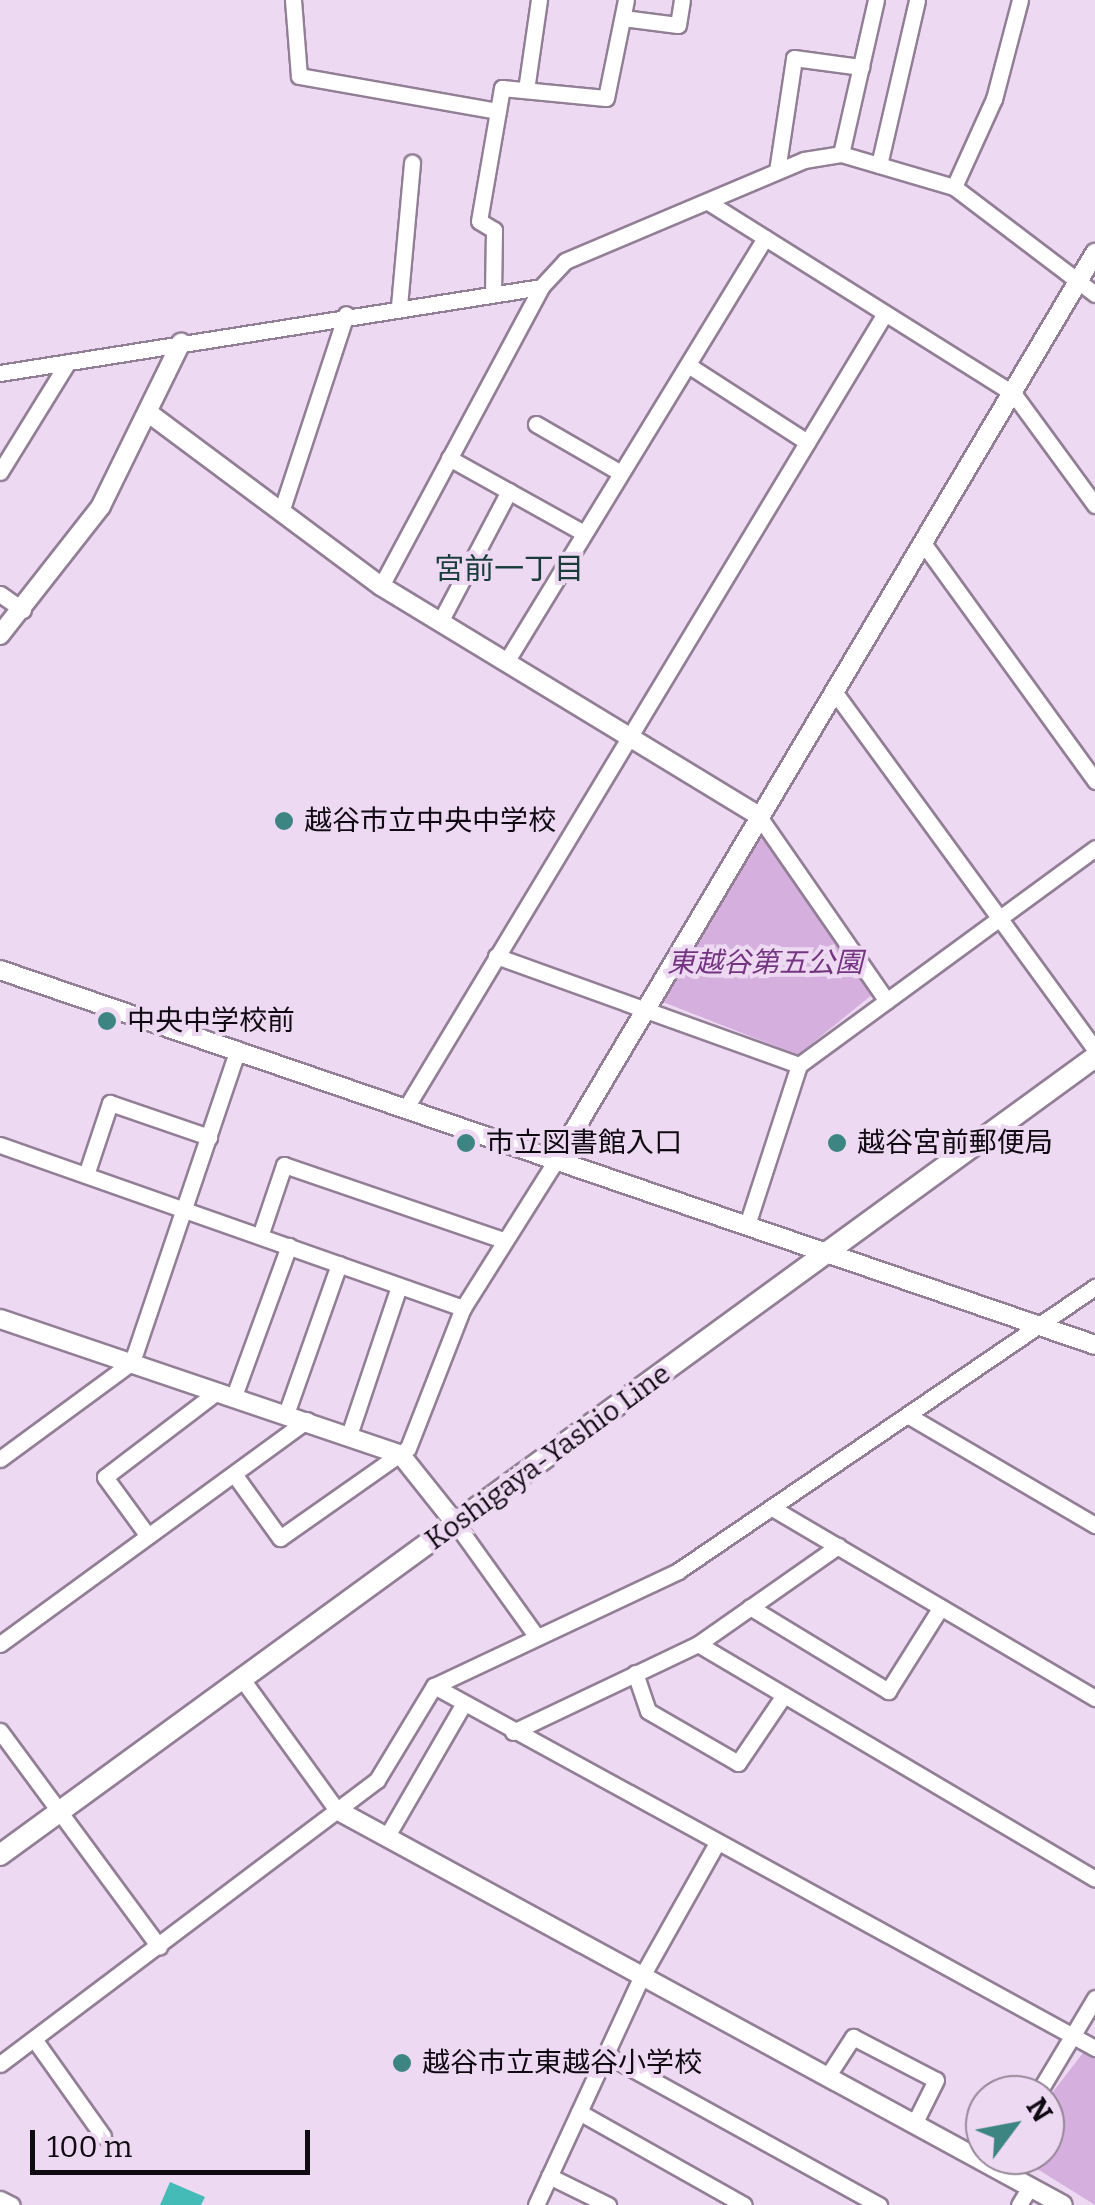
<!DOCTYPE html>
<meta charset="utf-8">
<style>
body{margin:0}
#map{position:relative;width:1095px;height:2205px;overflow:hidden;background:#eed9f2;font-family:Bitter,"Noto Sans JP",serif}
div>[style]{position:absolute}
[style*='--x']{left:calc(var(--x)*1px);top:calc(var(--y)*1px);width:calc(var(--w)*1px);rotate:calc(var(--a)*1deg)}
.green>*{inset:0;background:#d5afde}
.water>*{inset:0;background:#45bbb7}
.roads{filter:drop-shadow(2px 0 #927f96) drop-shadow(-2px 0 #927f96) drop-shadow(0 2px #927f96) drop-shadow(0 -2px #927f96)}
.minor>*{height:15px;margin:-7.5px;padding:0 7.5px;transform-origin:7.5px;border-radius:7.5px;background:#fff}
.tertiary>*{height:18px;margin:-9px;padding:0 9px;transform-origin:9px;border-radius:9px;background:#fff}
.secondary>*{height:20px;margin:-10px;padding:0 10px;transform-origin:10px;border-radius:10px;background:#fff}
.dots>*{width:28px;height:28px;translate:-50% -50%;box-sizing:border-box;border:5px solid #eed9f2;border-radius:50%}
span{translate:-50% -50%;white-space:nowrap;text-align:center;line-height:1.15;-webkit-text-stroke:8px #eed9f2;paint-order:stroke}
.poi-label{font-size:28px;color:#100a12}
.left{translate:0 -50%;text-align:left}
.park-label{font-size:28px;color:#733580;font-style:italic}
.street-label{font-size:28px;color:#100a12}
.neighbourhood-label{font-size:30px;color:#1a3c3b}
.north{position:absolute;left:965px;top:2075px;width:100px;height:100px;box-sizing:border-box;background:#eed9f2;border:2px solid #958698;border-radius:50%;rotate:58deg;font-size:28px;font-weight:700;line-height:40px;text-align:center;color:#100a12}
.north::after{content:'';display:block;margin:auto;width:35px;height:45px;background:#3d8582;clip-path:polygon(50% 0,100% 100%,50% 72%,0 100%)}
.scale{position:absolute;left:30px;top:2130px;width:280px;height:45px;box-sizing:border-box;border:5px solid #100a12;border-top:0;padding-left:12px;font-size:30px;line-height:35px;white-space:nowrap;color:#100a12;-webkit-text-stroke:8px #eed9f2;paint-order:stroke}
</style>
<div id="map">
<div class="green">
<div style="clip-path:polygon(760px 828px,873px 994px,798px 1055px,658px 1000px)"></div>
<div style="clip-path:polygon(1083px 2053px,1095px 2059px,1095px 2205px,1015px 2155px,1045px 2155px,1045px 2102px)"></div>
</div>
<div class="water">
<div style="clip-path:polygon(170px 2182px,205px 2197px,201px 2205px,160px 2205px)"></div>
</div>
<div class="roads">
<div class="minor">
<div style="--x:293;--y:0;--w:76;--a:85.5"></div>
<div style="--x:299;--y:76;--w:202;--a:10"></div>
<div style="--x:623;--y:18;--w:55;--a:7.3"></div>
<div style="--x:678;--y:25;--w:25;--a:-81"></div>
<div style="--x:526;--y:90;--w:91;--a:-81.8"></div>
<div style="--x:841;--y:154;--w:158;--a:-77.2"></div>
<div style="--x:879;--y:165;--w:169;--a:-77"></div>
<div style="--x:777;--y:171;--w:114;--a:-81.4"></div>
<div style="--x:794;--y:58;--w:68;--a:7.7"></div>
<div style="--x:954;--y:187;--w:97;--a:-65.6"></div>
<div style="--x:994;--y:99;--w:102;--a:-75.3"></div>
<div style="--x:708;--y:202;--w:360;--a:32.1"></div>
<div style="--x:1013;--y:393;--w:139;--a:53.8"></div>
<div style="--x:493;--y:294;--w:64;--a:-89.1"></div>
<div style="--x:494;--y:230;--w:17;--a:-149"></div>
<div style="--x:479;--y:221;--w:135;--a:-80.2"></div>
<div style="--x:502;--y:88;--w:104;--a:5.5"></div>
<div style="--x:606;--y:98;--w:100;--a:-78.5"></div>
<div style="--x:399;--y:306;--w:144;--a:-84.8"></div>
<div style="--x:688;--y:365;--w:142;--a:32.9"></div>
<div style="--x:0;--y:373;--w:548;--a:-9.03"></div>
<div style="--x:541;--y:287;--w:35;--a:-47"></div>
<div style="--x:565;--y:261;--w:259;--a:-22.9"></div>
<div style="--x:804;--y:160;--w:37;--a:-9"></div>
<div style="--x:841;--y:154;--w:118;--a:16.3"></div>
<div style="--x:954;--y:187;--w:177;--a:37.2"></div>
<div style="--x:536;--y:424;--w:98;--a:30"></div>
<div style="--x:449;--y:458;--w:154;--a:29.1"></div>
<div style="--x:0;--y:472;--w:129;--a:-58.3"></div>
<div style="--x:282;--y:509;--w:205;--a:-71.8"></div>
<div style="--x:923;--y:543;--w:294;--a:54.1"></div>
<div style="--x:381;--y:586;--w:339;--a:-61.8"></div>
<div style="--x:0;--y:594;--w:28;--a:35"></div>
<div style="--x:440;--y:622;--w:148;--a:-62.2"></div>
<div style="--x:506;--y:662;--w:497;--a:-58.6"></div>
<div style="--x:833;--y:690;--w:444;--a:53.9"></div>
<div style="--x:758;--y:815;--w:226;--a:55.3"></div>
<div style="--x:496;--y:956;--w:322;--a:19.8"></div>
<div style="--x:407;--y:1106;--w:924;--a:-58.91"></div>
<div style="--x:0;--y:1145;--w:491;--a:19.4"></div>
<div style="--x:86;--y:1175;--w:76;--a:-71.6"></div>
<div style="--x:110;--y:1103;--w:105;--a:19"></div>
<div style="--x:747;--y:1225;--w:168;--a:-72"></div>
<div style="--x:799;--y:1065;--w:367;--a:-36.2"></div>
<div style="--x:260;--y:1236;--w:75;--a:-71.3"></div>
<div style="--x:284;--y:1165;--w:228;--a:18.9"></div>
<div style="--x:234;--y:1396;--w:160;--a:-69.9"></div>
<div style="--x:286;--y:1414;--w:159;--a:-70.5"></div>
<div style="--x:909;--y:1416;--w:216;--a:30.4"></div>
<div style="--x:349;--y:1435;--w:157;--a:-71.4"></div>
<div style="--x:0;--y:1459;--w:164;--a:-36.3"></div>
<div style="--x:132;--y:1362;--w:330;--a:-71.3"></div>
<div style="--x:234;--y:1474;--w:79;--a:54.3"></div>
<div style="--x:280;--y:1538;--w:156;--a:-35.1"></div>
<div style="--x:408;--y:1448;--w:150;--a:-68.6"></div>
<div style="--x:463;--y:1308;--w:176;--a:-57.8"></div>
<div style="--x:774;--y:1509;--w:373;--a:30.5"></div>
<div style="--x:456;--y:1524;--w:139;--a:54.4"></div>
<div style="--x:148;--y:1536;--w:73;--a:-126.1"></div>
<div style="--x:105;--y:1477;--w:142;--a:-37.3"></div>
<div style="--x:750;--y:1607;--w:162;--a:31.3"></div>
<div style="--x:888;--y:1691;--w:99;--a:-57.8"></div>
<div style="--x:0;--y:1644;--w:380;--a:-36.1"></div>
<div style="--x:698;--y:1644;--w:461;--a:30.6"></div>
<div style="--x:635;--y:1673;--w:40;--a:71.1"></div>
<div style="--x:648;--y:1711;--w:104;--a:30"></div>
<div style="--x:738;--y:1763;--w:82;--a:-55.9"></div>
<div style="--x:242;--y:1679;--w:162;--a:54.1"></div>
<div style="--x:434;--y:1686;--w:754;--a:28.71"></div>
<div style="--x:0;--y:1731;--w:268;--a:53.6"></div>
<div style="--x:513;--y:1732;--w:205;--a:-25.4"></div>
<div style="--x:698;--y:1644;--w:171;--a:-35"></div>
<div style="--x:387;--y:1836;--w:151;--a:-59.9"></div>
<div style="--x:34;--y:2039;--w:119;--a:54.6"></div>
<div style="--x:607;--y:2055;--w:311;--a:28.9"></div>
<div style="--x:0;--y:2064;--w:472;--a:-37"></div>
<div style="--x:377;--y:1780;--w:110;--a:-58.8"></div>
<div style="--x:434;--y:1686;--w:270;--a:-25.2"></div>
<div style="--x:678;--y:1571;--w:505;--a:-34.26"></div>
<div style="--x:827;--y:2077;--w:48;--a:-57"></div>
<div style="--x:853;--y:2037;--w:93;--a:27.4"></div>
<div style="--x:936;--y:2080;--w:49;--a:116.6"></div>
<div style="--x:1037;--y:2095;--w:113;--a:-59.1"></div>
<div style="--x:579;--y:2112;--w:189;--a:29.4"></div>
<div style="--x:549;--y:2176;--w:66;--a:26.2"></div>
<div style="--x:0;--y:2199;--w:13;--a:27"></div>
<div style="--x:536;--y:2205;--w:252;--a:-65.2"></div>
<div style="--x:642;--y:1976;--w:153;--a:-60.6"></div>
<div style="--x:1019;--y:2205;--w:21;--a:-59"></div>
</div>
<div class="tertiary">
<div style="--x:150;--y:414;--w:288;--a:36.7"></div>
<div style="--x:381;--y:586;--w:441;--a:31.3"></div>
<div style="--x:0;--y:635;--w:164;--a:-51.9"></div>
<div style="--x:101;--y:506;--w:182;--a:-63.9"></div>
<div style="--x:0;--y:970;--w:1157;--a:18.9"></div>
<div style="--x:557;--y:1159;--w:1054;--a:-59.3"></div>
<div style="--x:0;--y:1319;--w:423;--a:18.7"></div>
<div style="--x:401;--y:1455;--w:88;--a:51.4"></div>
<div style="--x:337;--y:1810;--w:826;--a:28.55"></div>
</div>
<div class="secondary">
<div style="--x:0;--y:1855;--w:1355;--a:-36.08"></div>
</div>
</div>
<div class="dots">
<div style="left:284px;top:821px;background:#3d8582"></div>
<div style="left:107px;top:1021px;background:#3d8582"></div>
<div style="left:466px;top:1143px;background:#3d8582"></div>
<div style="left:837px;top:1143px;background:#3d8582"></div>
<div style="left:402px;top:2063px;background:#3d8582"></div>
</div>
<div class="poi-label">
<span class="left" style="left:304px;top:821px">越谷市立中央中学校</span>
<span class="left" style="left:127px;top:1021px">中央中学校前</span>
<span class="left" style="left:486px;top:1143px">市立図書館入口</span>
<span class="left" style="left:857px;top:1143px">越谷宮前郵便局</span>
<span class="left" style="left:422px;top:2063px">越谷市立東越谷小学校</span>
</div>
<div class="park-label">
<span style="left:765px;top:963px">東越谷第五公園</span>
</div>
<div class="street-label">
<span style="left:548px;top:1457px;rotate:-36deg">Koshigaya-Yashio Line</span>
</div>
<div class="neighbourhood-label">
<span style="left:509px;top:569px">宮前一丁目</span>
</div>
<div class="north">N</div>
<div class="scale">100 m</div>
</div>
